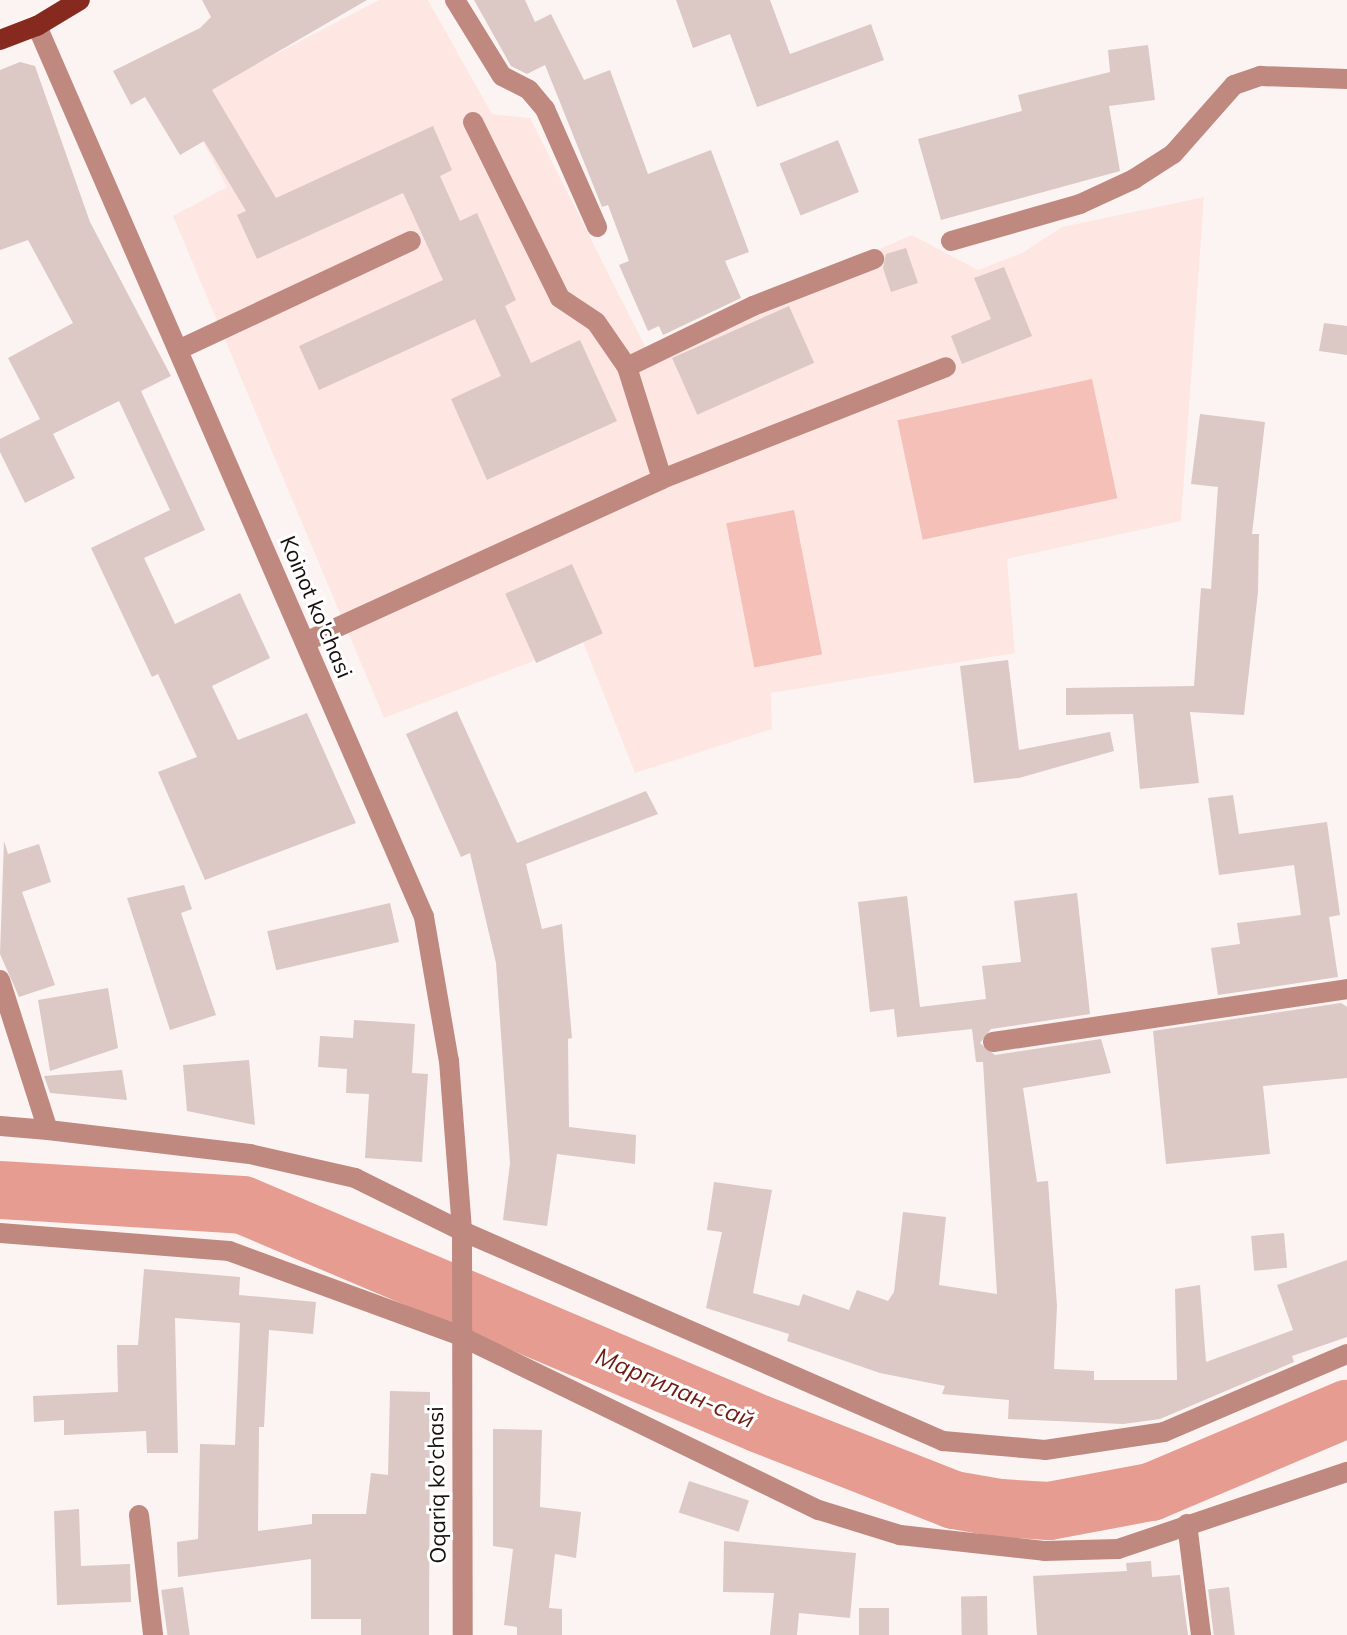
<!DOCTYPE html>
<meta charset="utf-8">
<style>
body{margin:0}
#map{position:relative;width:1347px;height:1635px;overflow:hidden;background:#fcf4f3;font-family:Mulish,sans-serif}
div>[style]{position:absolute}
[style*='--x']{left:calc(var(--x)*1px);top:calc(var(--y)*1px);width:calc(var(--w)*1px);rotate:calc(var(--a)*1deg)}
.built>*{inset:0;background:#fee7e3}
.green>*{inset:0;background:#f4c0b8;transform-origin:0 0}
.river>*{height:58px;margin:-29px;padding:0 29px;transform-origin:29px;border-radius:29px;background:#e69c90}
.building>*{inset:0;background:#dcc8c4;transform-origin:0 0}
.minor>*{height:20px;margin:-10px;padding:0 10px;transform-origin:10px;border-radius:10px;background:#bf8980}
.major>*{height:20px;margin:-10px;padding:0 10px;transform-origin:10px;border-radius:10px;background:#86291f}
span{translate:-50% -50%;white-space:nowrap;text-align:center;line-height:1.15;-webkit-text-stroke:6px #fff;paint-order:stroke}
.street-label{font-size:22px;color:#150e0d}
.water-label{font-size:24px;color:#701a11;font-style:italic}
</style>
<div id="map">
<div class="built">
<div style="clip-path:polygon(379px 0,428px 0,492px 114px,530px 118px,647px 350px,912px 235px,978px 270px,1022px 253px,1062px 227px,1204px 197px,1181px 521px,1007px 559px,1015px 653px,771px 693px,772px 729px,635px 773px,583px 642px,384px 718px,173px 216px,227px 187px,182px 103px)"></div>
</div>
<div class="green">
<div style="left:1092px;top:379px;width:122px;height:199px;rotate:78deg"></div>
<div style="left:794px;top:510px;width:147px;height:69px;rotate:79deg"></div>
</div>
<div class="river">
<div style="--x:0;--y:1190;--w:243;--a:3.5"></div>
<div style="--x:243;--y:1205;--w:561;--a:22.96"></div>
<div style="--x:760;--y:1424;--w:208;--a:21.4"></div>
<div style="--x:954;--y:1500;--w:47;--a:9.9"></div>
<div style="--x:1000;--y:1508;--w:49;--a:3.5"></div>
<div style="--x:1049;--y:1511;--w:104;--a:-10.6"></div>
<div style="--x:1151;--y:1492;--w:213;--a:-23"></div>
</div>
<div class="building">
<div style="clip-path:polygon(202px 0,367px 0,212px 90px,276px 198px,433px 126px,452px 170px,440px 176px,460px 221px,477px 213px,516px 300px,505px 306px,531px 363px,580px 340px,617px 421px,487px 480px,451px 399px,501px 376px,475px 319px,319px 390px,299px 346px,443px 280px,403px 193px,257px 259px,237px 215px,246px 211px,204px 141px,180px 155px,145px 97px,131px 105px,113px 71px,200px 28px,211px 17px)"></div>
<div style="clip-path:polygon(474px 0,525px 0,535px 22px,551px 14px,584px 80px,610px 70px,648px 174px,711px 150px,749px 252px,725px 261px,741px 298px,663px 335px,659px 326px,648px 331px,619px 265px,629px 261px,608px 205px,602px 207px,545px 65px,527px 74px,511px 66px)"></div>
<div style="clip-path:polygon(676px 0,770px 0,790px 54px,871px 24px,884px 60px,757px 107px,730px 34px,693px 48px)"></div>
<div style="clip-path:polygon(1148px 45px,1155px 100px,1109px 106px,1120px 171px,941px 220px,918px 139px,1022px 111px,1018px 95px,1110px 72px,1108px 50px)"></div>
<div style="clip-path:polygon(20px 62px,35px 66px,90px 222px,171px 376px,141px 391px,205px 530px,144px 558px,175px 624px,240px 593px,270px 658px,212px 686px,238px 740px,307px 713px,356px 823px,205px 880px,158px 772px,197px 757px,158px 674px,152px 677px,91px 548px,170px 510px,119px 401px,53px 434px,75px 478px,25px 503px,0 452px,0 439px,40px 419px,8px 358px,73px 323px,28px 240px,0 250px,0 70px)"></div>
<div style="left:838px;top:140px;width:56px;height:63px;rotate:68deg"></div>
<div style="clip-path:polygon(906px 248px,918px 283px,891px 292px,883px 268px,886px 254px)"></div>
<div style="clip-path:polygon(1004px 267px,1032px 336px,962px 364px,951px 336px,991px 319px,974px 278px)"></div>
<div style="left:789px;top:306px;width:62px;height:128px;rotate:66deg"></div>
<div style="clip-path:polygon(1324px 323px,1347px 326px,1347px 355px,1319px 351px)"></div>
<div style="clip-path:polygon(1200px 414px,1265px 422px,1252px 534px,1259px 534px,1258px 592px,1244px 715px,1190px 712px,1199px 783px,1140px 789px,1133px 714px,1066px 715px,1066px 688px,1194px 686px,1201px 588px,1211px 589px,1218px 487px,1191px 484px)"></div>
<div style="left:572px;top:564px;width:76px;height:73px;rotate:66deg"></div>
<div style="clip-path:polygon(1008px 660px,1019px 750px,1110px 732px,1114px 751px,1019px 778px,974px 783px,960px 666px)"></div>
<div style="clip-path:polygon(457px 711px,517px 843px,646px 791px,658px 814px,526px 864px,542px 929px,562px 924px,572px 1038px,568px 1039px,569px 1127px,636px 1135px,635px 1164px,557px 1154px,547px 1226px,503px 1220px,510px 1163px,496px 963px,470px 853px,461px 857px,406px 734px)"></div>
<div style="clip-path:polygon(1233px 795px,1239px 834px,1327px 822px,1340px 915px,1329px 917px,1338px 977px,1218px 995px,1211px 948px,1240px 944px,1237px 923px,1301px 915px,1294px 865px,1219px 875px,1208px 798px)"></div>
<div style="clip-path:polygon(4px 841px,8px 854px,39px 844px,51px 882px,22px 892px,55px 985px,19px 997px,0 954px)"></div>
<div style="clip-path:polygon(184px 885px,192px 909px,181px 913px,216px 1015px,170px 1030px,127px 898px)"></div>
<div style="clip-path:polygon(1077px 893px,1090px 1014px,991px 1029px,980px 1043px,995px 1055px,1101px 1039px,1111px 1073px,1023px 1088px,1037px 1182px,1048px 1181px,1057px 1306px,1054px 1369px,1094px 1371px,1094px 1380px,1177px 1380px,1175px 1289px,1200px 1285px,1206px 1362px,1293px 1330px,1277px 1285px,1347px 1260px,1347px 1337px,1292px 1356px,1294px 1362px,1160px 1419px,1123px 1424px,1008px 1419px,1009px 1400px,942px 1394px,945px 1386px,880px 1373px,787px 1341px,789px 1334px,706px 1308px,722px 1232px,707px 1230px,714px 1182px,772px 1190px,753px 1293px,799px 1306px,803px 1294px,849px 1310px,857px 1290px,888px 1301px,894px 1292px,903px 1212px,946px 1217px,939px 1285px,997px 1294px,983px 1062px,976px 1062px,972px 1029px,897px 1037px,894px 1009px,870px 1012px,858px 902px,907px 896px,920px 1007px,986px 999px,982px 966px,1021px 962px,1014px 901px)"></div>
<div style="left:390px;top:903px;width:40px;height:126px;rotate:77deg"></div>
<div style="clip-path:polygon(108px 988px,118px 1048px,50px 1071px,38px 1000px)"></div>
<div style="clip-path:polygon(1341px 1003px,1347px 1007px,1347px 1078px,1263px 1086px,1270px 1154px,1166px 1164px,1153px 1031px)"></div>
<div style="clip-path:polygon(354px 1020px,415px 1024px,412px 1073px,428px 1074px,422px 1162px,365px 1158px,369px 1094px,346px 1093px,347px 1069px,318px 1067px,320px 1036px,353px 1038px)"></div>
<div style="clip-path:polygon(249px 1060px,255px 1125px,187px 1111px,183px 1065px)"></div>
<div style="clip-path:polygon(122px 1070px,127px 1100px,50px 1093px,44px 1076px)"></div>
<div style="left:1284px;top:1233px;width:35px;height:33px;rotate:85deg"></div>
<div style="clip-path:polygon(144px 1269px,240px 1277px,239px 1295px,316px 1302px,313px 1334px,269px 1330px,264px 1427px,259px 1427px,258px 1531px,312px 1524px,312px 1514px,366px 1514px,371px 1473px,388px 1475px,390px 1391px,430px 1392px,429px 1635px,361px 1635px,361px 1619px,311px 1619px,311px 1559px,178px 1577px,177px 1542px,198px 1539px,200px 1444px,235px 1445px,240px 1323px,175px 1318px,178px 1453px,147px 1453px,146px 1431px,64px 1435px,64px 1420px,34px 1422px,33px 1396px,118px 1392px,117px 1345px,138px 1345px)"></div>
<div style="clip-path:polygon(493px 1429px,542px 1430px,540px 1507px,581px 1512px,576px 1558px,555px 1554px,549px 1608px,562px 1609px,562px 1635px,517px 1635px,517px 1627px,504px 1625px,513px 1549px,493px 1546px)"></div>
<div style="left:689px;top:1481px;width:63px;height:33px;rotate:18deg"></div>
<div style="clip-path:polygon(79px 1509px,81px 1566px,130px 1564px,131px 1602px,57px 1605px,54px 1511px)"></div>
<div style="clip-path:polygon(724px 1541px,856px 1553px,850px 1618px,799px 1613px,797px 1635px,770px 1635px,774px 1593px,723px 1592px)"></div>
<div style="clip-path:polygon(1151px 1561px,1152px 1577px,1180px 1575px,1188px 1635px,1037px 1635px,1033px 1576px,1127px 1571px,1126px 1563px)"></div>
<div style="left:183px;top:1587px;width:49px;height:22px;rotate:82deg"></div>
<div style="left:1229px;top:1587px;width:48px;height:21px;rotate:83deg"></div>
<div style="left:987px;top:1596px;width:39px;height:26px;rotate:89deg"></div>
<div style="left:859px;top:1608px;width:30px;height:27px"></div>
</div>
<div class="minor">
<div style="--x:455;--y:0;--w:89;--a:58.3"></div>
<div style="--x:502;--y:76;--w:30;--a:27"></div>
<div style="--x:529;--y:90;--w:25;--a:50"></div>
<div style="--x:545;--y:109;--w:129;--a:66.2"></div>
<div style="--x:37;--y:26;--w:971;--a:66.52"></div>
<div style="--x:424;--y:917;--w:146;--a:80.2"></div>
<div style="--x:449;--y:1061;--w:170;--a:85.6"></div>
<div style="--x:462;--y:1231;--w:404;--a:89.9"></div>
<div style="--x:473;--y:122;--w:196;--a:63.7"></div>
<div style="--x:560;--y:298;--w:43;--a:33.7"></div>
<div style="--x:596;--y:322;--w:55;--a:55.4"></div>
<div style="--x:627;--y:367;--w:117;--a:72.6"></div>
<div style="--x:951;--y:241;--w:134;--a:-16"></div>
<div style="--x:1080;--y:204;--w:60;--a:-24.8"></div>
<div style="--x:1134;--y:179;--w:46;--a:-32.7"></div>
<div style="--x:1173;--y:154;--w:92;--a:-48.5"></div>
<div style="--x:1234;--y:85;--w:28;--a:-19"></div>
<div style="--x:1260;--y:76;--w:87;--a:2"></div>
<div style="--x:178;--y:350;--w:257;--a:-25.1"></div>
<div style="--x:627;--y:367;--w:140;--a:-25.8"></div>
<div style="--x:753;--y:306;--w:130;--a:-21.2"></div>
<div style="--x:305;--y:642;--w:392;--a:-24.5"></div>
<div style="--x:662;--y:479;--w:305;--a:-21.5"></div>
<div style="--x:0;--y:980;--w:157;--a:72.3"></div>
<div style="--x:48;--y:1130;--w:48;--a:-175.2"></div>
<div style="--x:993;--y:1042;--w:358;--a:-8.5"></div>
<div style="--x:48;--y:1130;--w:203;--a:6.8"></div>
<div style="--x:250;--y:1154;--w:108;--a:12.9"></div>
<div style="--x:355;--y:1178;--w:119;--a:26.4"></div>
<div style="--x:462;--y:1231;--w:525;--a:23.59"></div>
<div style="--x:943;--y:1441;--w:102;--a:5"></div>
<div style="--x:1045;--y:1450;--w:120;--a:-8.6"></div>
<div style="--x:1164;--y:1432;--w:199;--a:-23.1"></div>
<div style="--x:0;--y:1233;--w:230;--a:4.5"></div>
<div style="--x:229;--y:1251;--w:244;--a:20.1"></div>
<div style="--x:458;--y:1335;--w:401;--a:25.9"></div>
<div style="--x:819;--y:1510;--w:85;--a:17.2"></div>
<div style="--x:900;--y:1535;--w:145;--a:6.3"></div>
<div style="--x:1044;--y:1551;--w:74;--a:-1.5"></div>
<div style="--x:1118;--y:1549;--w:242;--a:-18.6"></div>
<div style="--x:139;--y:1515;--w:121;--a:83.3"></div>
<div style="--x:1187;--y:1524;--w:112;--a:82.8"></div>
</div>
<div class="major">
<div style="--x:0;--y:40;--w:40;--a:-21"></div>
<div style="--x:37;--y:26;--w:50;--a:-31.2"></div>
</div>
<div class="street-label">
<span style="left:316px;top:607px;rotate:67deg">Koinot ko'chasi</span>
<span style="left:437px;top:1485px;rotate:-91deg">Oqariq ko'chasi</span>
</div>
<div class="water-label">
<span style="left:675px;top:1388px;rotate:23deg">Маргилан-сай</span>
</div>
</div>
